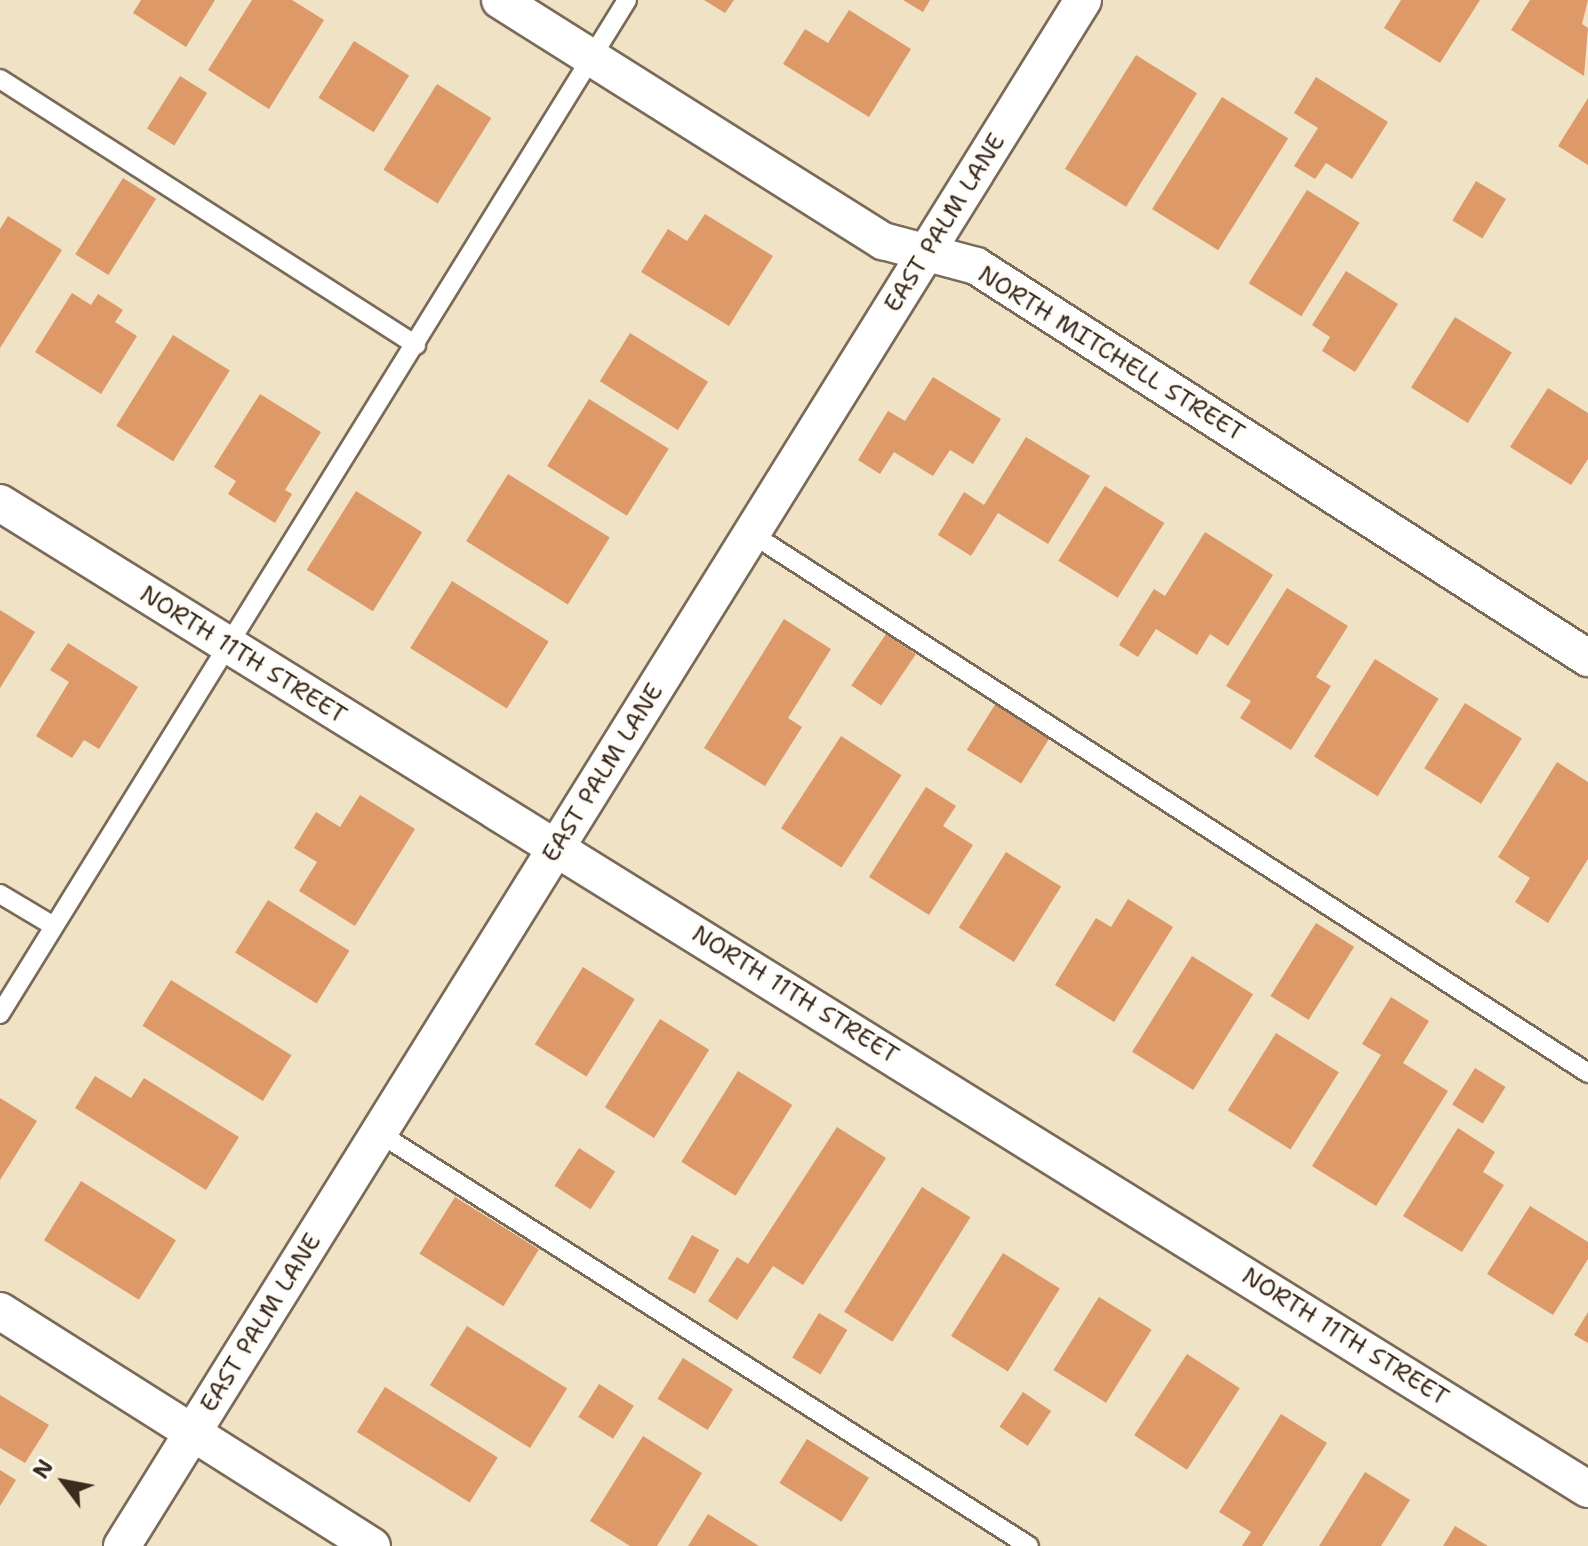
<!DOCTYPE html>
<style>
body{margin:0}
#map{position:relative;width:1588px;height:1546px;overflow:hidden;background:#f0e2c5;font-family:"Shantell Sans",sans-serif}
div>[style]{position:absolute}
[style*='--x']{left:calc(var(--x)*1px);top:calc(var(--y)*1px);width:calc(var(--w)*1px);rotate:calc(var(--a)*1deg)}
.building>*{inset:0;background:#dd9967;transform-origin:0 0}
.roads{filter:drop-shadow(2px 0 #7a6a58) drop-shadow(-2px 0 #7a6a58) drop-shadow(0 2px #7a6a58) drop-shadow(0 -2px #7a6a58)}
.lane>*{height:18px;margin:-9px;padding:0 9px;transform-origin:9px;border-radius:9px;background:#fff}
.street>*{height:36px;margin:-18px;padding:0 18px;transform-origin:18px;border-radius:18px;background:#fff}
span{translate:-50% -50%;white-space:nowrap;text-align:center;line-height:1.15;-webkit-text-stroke:6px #fdfcf7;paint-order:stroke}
.street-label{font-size:24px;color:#3b2a1e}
.north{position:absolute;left:24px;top:1442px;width:80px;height:80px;-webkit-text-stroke:6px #fdfcf7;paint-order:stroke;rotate:302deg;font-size:22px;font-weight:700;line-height:32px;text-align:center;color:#3b2a1e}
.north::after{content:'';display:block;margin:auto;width:28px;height:36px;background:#3b2a1e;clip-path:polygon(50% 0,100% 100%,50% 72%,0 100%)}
</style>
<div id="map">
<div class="building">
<div style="clip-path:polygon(141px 0,215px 0,186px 47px,133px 13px)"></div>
<div style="clip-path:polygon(252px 0,292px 0,324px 20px,269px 109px,208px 70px)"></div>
<div style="clip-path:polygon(704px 0,734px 0,725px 13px)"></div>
<div style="clip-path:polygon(903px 0,930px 0,923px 12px)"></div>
<div style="clip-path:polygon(1401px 0,1480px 0,1440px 63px,1384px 28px)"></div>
<div style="clip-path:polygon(1530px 0,1588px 0,1582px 24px,1588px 28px,1584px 76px,1511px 30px)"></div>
<div style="clip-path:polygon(849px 10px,911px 49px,869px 117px,783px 64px,805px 29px,828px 43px)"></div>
<div style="left:354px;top:41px;width:65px;height:67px;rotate:32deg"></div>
<div style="left:1136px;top:55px;width:72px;height:134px;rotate:32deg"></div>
<div style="left:180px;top:76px;width:32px;height:62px;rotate:32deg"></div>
<div style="clip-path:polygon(1316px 77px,1388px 122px,1352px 179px,1326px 163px,1315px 179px,1294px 166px,1318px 128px,1294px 113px)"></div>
<div style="left:437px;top:84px;width:64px;height:101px;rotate:32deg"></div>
<div style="left:1222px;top:97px;width:78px;height:132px;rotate:32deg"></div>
<div style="clip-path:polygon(1588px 98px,1588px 165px,1558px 146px)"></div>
<div style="left:123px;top:178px;width:39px;height:90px;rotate:32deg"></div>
<div style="left:1476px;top:181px;width:35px;height:46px;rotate:31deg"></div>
<div style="left:1307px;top:190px;width:62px;height:110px;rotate:32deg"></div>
<div style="clip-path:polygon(705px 214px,773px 256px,729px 326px,641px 272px,668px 229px,687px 241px)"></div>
<div style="clip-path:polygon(8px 216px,62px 250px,0 348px,0 229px)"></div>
<div style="clip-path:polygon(1346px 271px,1398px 304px,1355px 372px,1322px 351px,1330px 337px,1312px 325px)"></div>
<div style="clip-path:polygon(72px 293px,91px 305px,98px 294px,123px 310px,115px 322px,137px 336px,101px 394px,35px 352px)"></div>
<div style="left:1455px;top:317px;width:67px;height:83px;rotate:32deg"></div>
<div style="left:630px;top:333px;width:92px;height:57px;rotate:32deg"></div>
<div style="left:173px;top:335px;width:67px;height:107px;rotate:32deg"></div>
<div style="clip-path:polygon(933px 377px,1001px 419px,973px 464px,950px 450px,933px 476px,894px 452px,880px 474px,858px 460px,888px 411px,905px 421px)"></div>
<div style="clip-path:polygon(1548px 388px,1588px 413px,1588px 459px,1571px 485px,1510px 447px)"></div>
<div style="clip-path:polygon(260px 394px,321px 432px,285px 490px,292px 494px,275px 523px,228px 494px,236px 481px,214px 467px)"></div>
<div style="left:589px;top:399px;width:94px;height:79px;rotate:32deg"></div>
<div style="clip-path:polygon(1026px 437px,1090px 476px,1048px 544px,998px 513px,971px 556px,938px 535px,964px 492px,984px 505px)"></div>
<div style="left:508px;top:474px;width:120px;height:79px;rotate:32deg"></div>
<div style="left:1105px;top:486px;width:70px;height:88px;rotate:32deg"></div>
<div style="left:356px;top:491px;width:78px;height:93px;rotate:32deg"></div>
<div style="clip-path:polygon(1205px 532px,1273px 575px,1228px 646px,1210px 634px,1197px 655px,1156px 629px,1138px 657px,1119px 645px,1154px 589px,1165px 596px)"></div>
<div style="left:452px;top:581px;width:114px;height:79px;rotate:32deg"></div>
<div style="clip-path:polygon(1287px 588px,1348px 626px,1316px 677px,1331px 686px,1291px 750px,1240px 718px,1251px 701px,1226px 686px)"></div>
<div style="clip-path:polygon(0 610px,35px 632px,0 688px)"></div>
<div style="clip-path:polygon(784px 619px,831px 649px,788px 718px,802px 727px,765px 786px,704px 748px)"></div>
<div style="left:886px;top:634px;width:36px;height:62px;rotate:34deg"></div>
<div style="clip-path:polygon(68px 643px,138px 687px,99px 749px,84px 740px,72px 758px,36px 736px,69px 682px,50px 670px)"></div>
<div style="left:1375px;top:659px;width:75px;height:115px;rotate:32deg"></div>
<div style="left:996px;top:703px;width:64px;height:55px;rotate:32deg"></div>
<div style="left:1465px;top:703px;width:67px;height:77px;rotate:32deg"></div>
<div style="left:841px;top:736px;width:72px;height:110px;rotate:33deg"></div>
<div style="clip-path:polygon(1557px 762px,1588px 782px,1588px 859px,1548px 923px,1515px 902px,1530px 878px,1498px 857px)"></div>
<div style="clip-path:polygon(926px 787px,956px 806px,943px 826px,973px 845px,929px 915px,869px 877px)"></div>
<div style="clip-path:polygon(360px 795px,415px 829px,355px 926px,299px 891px,317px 862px,294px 848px,316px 812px,340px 827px)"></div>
<div style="left:1006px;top:852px;width:65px;height:89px;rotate:32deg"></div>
<div style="clip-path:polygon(1128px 899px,1173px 927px,1114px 1022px,1055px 985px,1096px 918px,1111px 927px)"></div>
<div style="left:268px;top:900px;width:96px;height:62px;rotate:32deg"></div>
<div style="left:1316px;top:923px;width:45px;height:86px;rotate:32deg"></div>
<div style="left:1192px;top:956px;width:72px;height:113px;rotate:32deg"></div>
<div style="left:583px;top:967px;width:61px;height:91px;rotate:32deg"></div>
<div style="left:171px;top:980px;width:142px;height:54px;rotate:32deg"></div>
<div style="clip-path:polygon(1391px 997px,1429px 1021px,1403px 1063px,1448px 1091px,1376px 1206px,1312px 1166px,1381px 1055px,1362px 1044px)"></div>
<div style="left:660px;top:1019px;width:58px;height:104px;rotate:32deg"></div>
<div style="left:1276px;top:1033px;width:74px;height:91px;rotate:32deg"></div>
<div style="left:1475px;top:1068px;width:36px;height:43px;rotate:32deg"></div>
<div style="left:738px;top:1071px;width:64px;height:107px;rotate:32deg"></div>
<div style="clip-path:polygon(95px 1076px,131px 1098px,144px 1078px,239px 1137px,206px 1190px,75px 1108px)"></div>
<div style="clip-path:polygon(0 1098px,37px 1121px,0 1180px)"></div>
<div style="clip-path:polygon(837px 1127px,886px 1158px,803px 1285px,773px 1266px,737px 1320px,708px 1301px,737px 1257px,748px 1264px)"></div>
<div style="clip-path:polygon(1458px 1128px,1495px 1152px,1483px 1172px,1504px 1185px,1462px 1252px,1403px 1216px)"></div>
<div style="left:579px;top:1148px;width:43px;height:45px;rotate:33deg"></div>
<div style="left:81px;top:1181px;width:112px;height:70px;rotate:32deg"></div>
<div style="left:922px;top:1187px;width:57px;height:147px;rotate:32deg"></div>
<div style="left:455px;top:1197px;width:99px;height:67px;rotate:32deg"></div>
<div style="clip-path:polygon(1530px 1206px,1588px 1242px,1588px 1259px,1553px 1315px,1487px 1274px)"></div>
<div style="left:692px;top:1235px;width:31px;height:50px;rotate:29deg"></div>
<div style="left:1003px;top:1253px;width:67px;height:98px;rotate:32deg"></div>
<div style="left:1099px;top:1297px;width:62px;height:86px;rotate:32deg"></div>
<div style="clip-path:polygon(1588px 1312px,1588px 1343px,1574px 1335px)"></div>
<div style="left:819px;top:1313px;width:33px;height:52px;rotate:31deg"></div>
<div style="left:467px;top:1326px;width:118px;height:70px;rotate:32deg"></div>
<div style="left:1187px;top:1354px;width:63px;height:97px;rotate:33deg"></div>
<div style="left:683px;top:1358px;width:59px;height:48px;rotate:32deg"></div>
<div style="left:599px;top:1384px;width:41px;height:39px;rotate:32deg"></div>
<div style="left:385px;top:1387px;width:133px;height:53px;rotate:32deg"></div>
<div style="left:1023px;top:1392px;width:34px;height:42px;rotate:34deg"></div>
<div style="clip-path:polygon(0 1395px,49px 1425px,25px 1463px,0 1448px)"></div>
<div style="clip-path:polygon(1281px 1414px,1327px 1443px,1262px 1546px,1242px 1546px,1251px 1532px,1219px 1512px)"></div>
<div style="clip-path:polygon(643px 1436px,702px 1473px,657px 1546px,630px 1546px,590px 1521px)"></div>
<div style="left:807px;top:1439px;width:73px;height:52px;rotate:32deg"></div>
<div style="clip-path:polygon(0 1470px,16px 1480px,0 1506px)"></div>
<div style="clip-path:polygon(1365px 1472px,1410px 1500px,1381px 1546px,1319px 1546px)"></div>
<div style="clip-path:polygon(708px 1514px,759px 1546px,688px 1546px)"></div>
<div style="clip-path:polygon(1455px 1526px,1488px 1546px,1443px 1546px)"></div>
</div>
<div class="roads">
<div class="lane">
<div style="--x:0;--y:79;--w:494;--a:32.6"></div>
<div style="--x:752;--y:534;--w:995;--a:32.81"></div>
<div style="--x:0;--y:894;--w:61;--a:30.8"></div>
<div style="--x:0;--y:1014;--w:1192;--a:-58.27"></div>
<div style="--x:379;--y:1133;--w:770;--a:32.43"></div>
</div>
<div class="street">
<div style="--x:500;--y:0;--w:453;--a:32.2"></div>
<div style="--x:883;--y:241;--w:96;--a:15"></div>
<div style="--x:976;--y:266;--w:727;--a:32.64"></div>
<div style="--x:0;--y:503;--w:1869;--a:31.84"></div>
<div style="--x:0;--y:1311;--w:440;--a:32.3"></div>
<div style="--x:122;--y:1546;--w:1820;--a:-58.13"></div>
</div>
</div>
<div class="street-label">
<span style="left:945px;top:223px;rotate:-58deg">EAST PALM LANE</span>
<span style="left:1111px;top:354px;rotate:32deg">NORTH MITCHELL STREET</span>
<span style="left:243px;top:655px;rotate:32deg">NORTH 11TH STREET</span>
<span style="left:603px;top:773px;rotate:-58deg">EAST PALM LANE</span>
<span style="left:795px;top:995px;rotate:32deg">NORTH 11TH STREET</span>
<span style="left:261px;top:1323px;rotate:-58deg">EAST PALM LANE</span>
<span style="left:1345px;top:1337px;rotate:32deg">NORTH 11TH STREET</span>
</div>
<div class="north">N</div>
</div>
